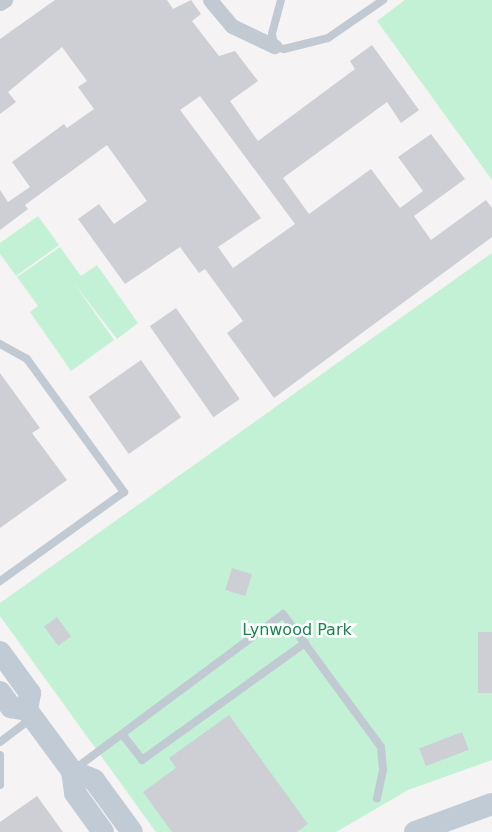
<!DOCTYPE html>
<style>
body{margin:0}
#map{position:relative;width:492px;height:832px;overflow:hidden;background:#f5f3f3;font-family:"DejaVu Sans",sans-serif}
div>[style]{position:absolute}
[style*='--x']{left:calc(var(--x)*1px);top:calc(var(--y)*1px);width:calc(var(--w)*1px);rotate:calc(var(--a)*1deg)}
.green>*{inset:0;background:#c3f1d5}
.building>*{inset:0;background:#cdcfd5;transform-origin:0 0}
.lane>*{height:8px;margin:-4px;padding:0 4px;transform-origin:4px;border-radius:4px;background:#c1cad2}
.street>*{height:15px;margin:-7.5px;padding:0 7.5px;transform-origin:7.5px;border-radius:7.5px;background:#c1cad2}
.secondary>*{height:22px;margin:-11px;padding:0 11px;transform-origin:11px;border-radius:11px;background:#c1cbd6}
span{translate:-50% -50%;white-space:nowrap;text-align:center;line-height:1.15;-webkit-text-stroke:5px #fff;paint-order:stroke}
.park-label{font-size:16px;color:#17864f}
</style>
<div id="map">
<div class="green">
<div style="clip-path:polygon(405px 0,492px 0,492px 180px,377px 21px)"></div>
<div style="clip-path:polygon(38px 216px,59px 245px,16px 276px,0 254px,0 243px)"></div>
<div style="clip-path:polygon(60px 247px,81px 276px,97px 265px,138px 323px,117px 339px,73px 282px,114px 340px,71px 371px,30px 312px,38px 306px,17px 277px)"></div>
<div style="clip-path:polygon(492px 253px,492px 760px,408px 790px,336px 832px,156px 832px,0 616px,0 603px)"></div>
</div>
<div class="building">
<div style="clip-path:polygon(evenodd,55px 0,167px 0,173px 9px,191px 0,201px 14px,192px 21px,219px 56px,235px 51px,258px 81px,230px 101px,258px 141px,355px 69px,350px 61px,372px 45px,419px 110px,401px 123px,387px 102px,283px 178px,309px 214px,371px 169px,400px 208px,423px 191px,398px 157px,431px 134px,465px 179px,414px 216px,431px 240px,486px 200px,492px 208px,492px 237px,274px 398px,227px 333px,243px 321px,205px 269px,199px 273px,180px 247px,125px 284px,78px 219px,99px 204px,114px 224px,147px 201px,107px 145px,25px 205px,28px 209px,0 230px,0 190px,8px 202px,30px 187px,12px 162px,64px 124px,67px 128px,94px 109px,78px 87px,87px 81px,62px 47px,8px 92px,16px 102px,0 114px,0 39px,55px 0,200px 96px,295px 224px,233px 268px,218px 247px,261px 218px,180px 110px,200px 96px)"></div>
<div style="left:176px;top:308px;width:111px;height:32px;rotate:55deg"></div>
<div style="left:141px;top:360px;width:70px;height:64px;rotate:55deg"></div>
<div style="clip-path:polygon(0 373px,40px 428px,32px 433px,67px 480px,0 528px)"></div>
<div style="left:232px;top:568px;width:21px;height:23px;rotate:17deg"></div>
<div style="left:57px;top:617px;width:24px;height:16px;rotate:54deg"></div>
<div style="left:478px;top:632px;width:14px;height:61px"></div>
<div style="clip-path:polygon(229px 715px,308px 824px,297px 832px,172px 832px,143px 792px,176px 768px,169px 758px)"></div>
<div style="left:462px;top:732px;width:19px;height:46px;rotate:69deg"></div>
<div style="clip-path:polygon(37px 796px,63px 832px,0 832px,0 822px)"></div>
</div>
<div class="lane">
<div style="--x:281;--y:0;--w:35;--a:105"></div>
<div style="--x:272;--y:34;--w:12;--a:81"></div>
<div style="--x:274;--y:46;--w:10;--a:17"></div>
<div style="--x:284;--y:49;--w:45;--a:-14"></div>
<div style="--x:328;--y:38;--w:67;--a:-34.6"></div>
<div style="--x:0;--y:344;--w:31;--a:29"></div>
<div style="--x:27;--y:359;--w:165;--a:53.9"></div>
<div style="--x:124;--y:492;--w:153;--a:144.3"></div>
<div style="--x:122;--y:734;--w:33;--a:52"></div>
<div style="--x:142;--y:760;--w:201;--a:-35.7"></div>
<div style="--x:0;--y:742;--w:38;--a:-37"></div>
<div style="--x:0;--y:755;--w:30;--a:90"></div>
<div style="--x:76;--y:768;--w:258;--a:-36.6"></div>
<div style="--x:283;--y:614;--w:165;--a:53.6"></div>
<div style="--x:381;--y:747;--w:23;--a:85"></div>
<div style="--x:383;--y:770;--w:29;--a:102"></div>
</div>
<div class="street">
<div style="--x:210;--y:0;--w:34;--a:50"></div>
<div style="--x:232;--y:26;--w:47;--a:25.5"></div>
<div style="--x:0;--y:3;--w:6;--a:-31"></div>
</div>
<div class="secondary">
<div style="--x:0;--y:652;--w:51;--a:53.8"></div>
<div style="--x:30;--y:693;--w:17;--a:100"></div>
<div style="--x:0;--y:692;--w:19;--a:54"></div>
<div style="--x:11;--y:707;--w:16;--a:11"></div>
<div style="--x:27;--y:710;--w:76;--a:53.6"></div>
<div style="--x:72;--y:771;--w:22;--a:82"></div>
<div style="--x:75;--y:793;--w:48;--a:54.3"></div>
<div style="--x:72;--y:771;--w:24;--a:22"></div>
<div style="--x:94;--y:780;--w:64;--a:53.8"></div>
<div style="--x:415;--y:832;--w:82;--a:-20"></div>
</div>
<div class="park-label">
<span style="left:297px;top:630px">Lynwood Park</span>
</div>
</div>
